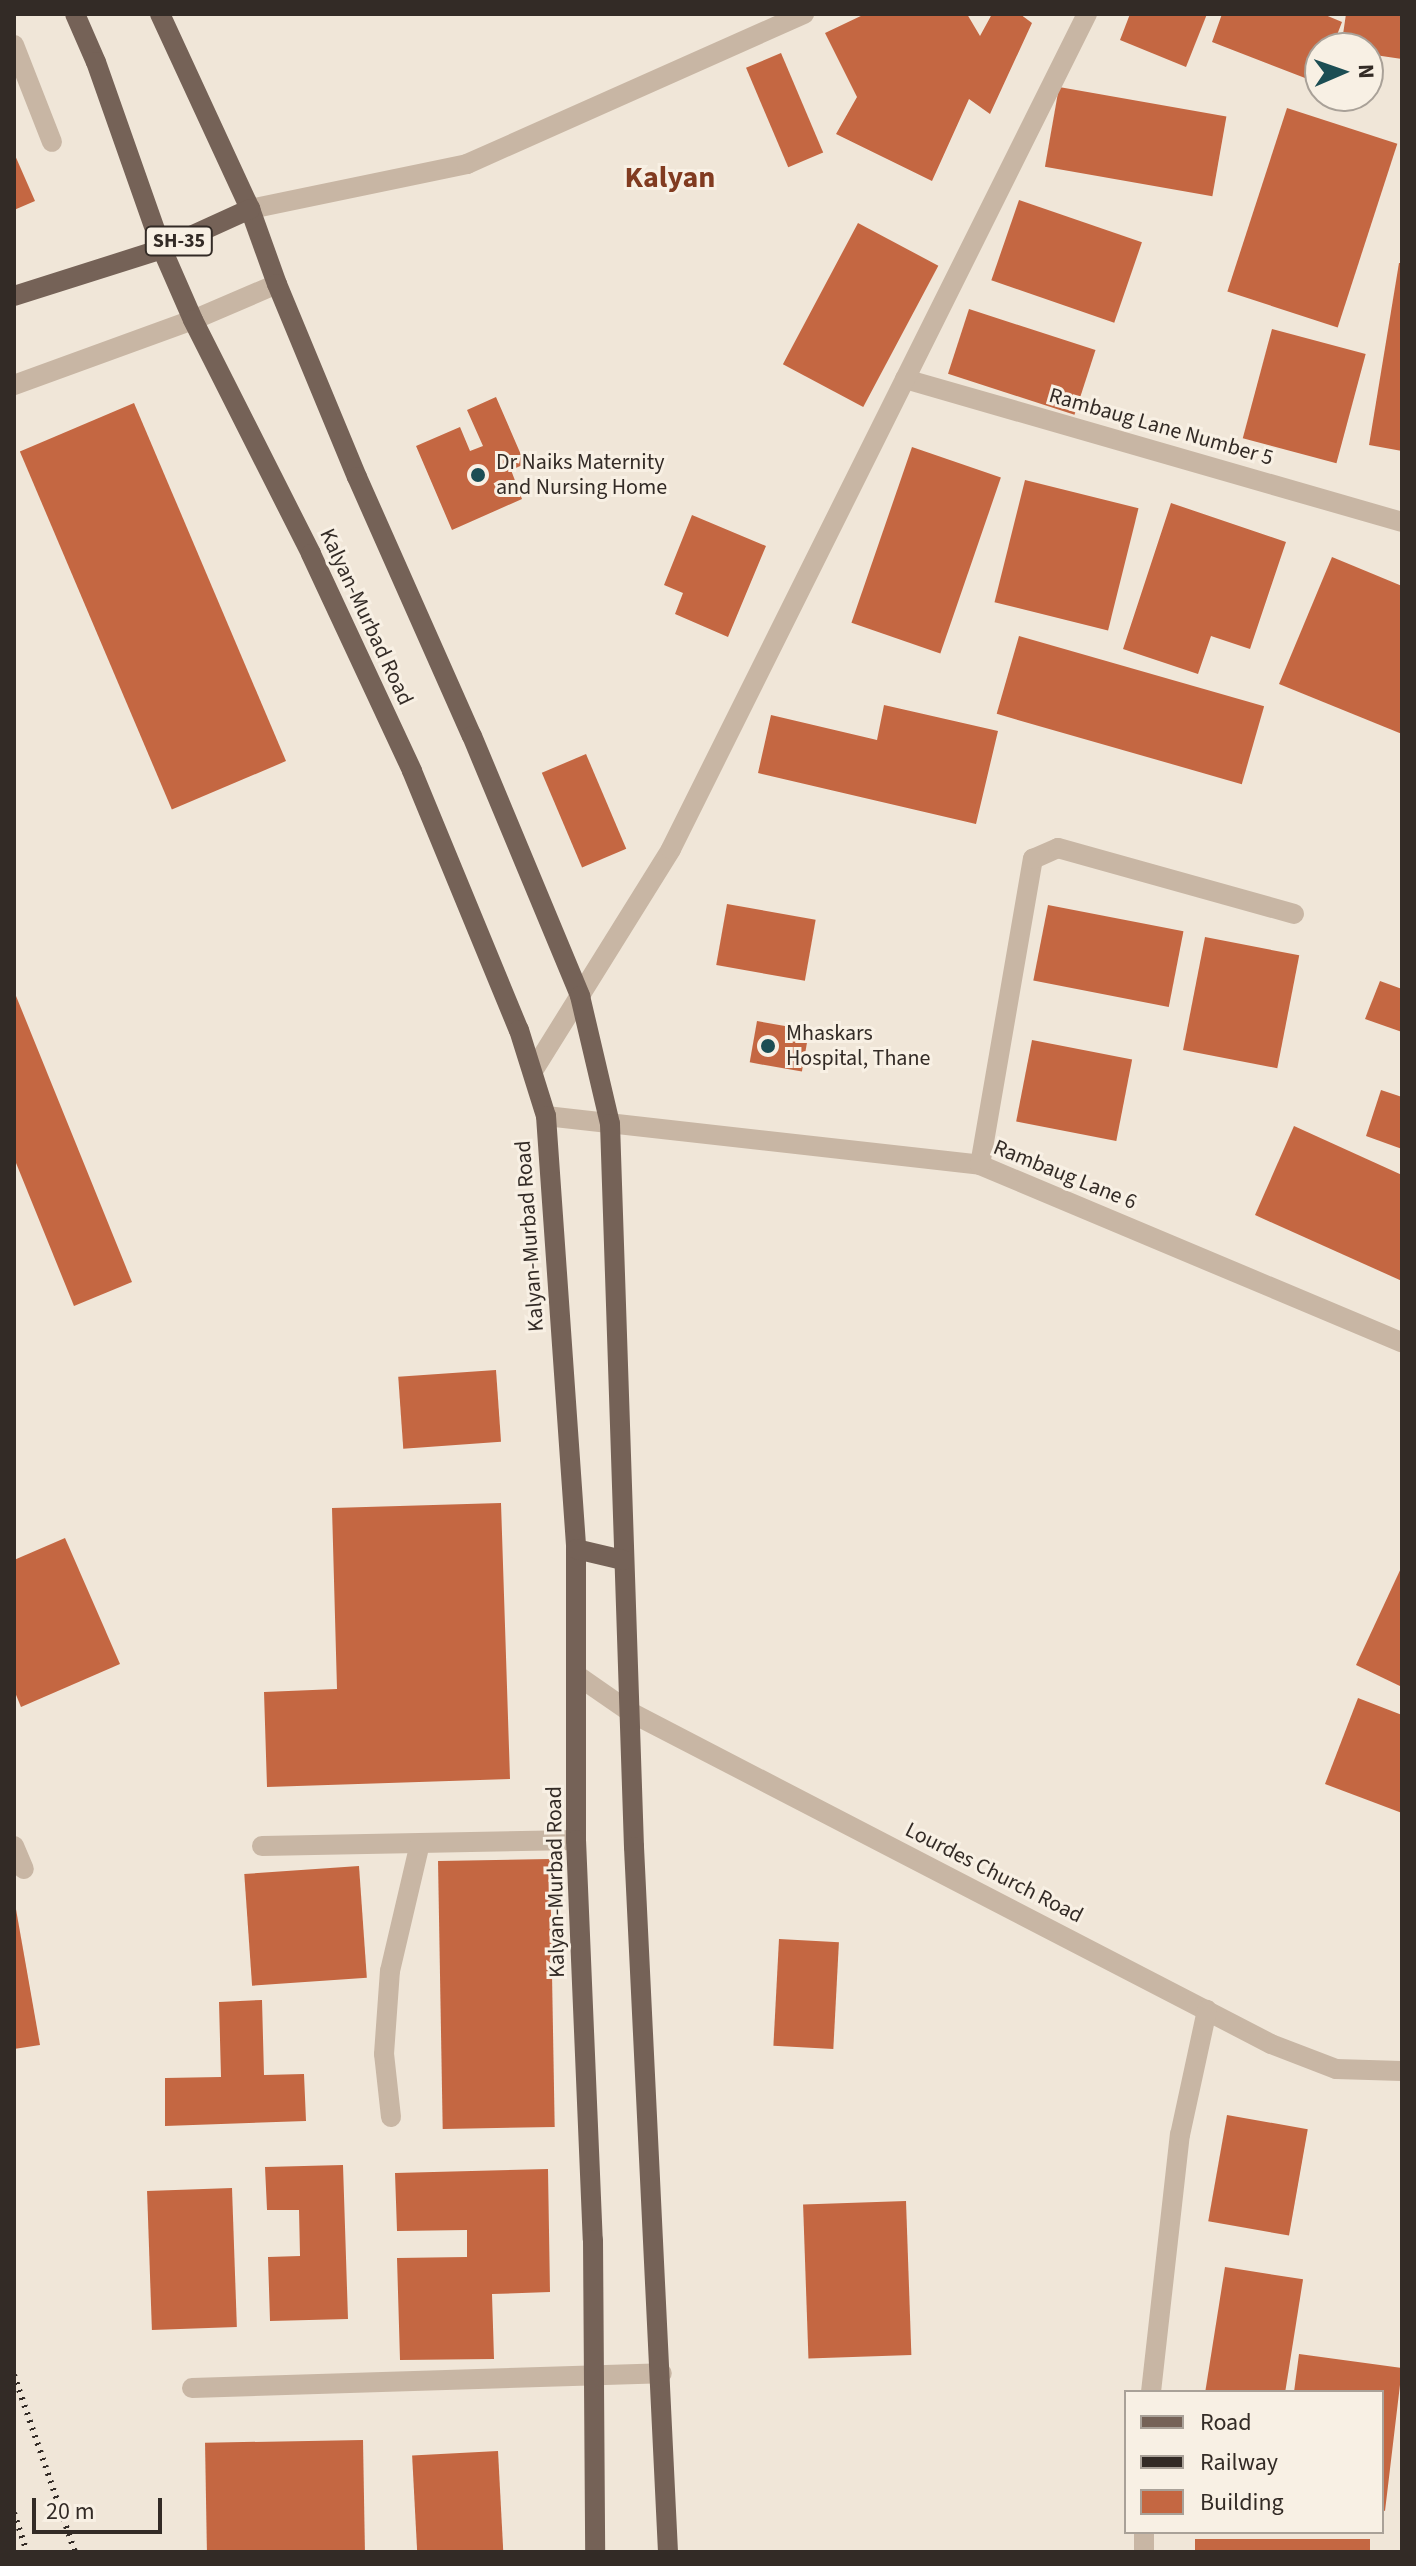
<!DOCTYPE html>
<style>
body{margin:0}
#map{position:relative;width:1416px;height:2566px;overflow:hidden;background:#f0e6d8;font-family:"Source Sans 3",sans-serif}
div>[style]{position:absolute}
[style*='--x']{left:calc(var(--x)*1px);top:calc(var(--y)*1px);width:calc(var(--w)*1px);rotate:calc(var(--a)*1deg)}
.building>*{inset:0;background:#c46742;transform-origin:0 0}
.service>*{height:20px;margin:-10px;padding:0 10px;transform-origin:10px;border-radius:10px;background:#c8b6a4}
.minor>*{height:20px;margin:-10px;padding:0 10px;transform-origin:10px;border-radius:10px;background:#c8b6a4}
.tertiary>*{height:20px;margin:-10px;padding:0 10px;transform-origin:10px;border-radius:10px;background:#c8b6a4}
.primary>*{height:20px;margin:-10px;padding:0 10px;transform-origin:10px;border-radius:10px;background:#756257}
.rail>*{height:6px;margin-top:-3px;transform-origin:0;background:repeating-linear-gradient(90deg,#332b26 0 2px,transparent 0 8px)}
.dots>*{width:22px;height:22px;translate:-50% -50%;box-sizing:border-box;border:4px solid #f8f0e4;border-radius:50%}
span{translate:-50% -50%;white-space:nowrap;text-align:center;line-height:1.15;-webkit-text-stroke:6px #f8f0e4;paint-order:stroke}
.shield-label span{padding:2px 6px;background:#f8f0e4;border:2px solid;border-radius:6px;-webkit-text-stroke-width:0}
.shield-label{font-size:20px;color:#332b26;font-weight:700}
.street-label{font-size:22px;color:#332b26}
.poi-label{font-size:22px;color:#332b26}
.left{translate:0 -50%;text-align:left}
.district-label{font-size:30px;color:#813b20;font-weight:700}
.frame{position:absolute;inset:0;border:16px solid #332b26;pointer-events:none}
.legend{position:absolute;left:1124px;top:2390px;width:260px;height:144px;box-sizing:border-box;background:#f8f0e4;border:2px solid #a9a198;margin:0;padding:10px 14px;list-style:none;font-size:24px;color:#332b26}
.legend li{display:flex;align-items:center;gap:16px;height:40px}
.legend b{width:40px;border:2px solid #a9a198}
.north{position:absolute;left:1304px;top:32px;width:80px;height:80px;box-sizing:border-box;background:#f8f0e4;border:2px solid #a9a198;border-radius:50%;rotate:88deg;font-size:22px;font-weight:700;line-height:32px;text-align:center;color:#332b26}
.north::after{content:'';display:block;margin:auto;width:28px;height:36px;background:#1c4e54;clip-path:polygon(50% 0,100% 100%,50% 72%,0 100%)}
.scale{position:absolute;left:32px;top:2498px;width:130px;height:36px;box-sizing:border-box;border:4px solid #332b26;border-top:0;padding-left:10px;font-size:24px;line-height:28px;white-space:nowrap;color:#332b26;-webkit-text-stroke:6px #f8f0e4;paint-order:stroke}
</style>
<div id="map">
<div class="building">
<div style="clip-path:polygon(865px 14px,967px 14px,980px 36px,992px 14px,1020px 14px,1032px 23px,990px 114px,969px 99px,932px 181px,836px 134px,857px 97px,825px 33px)"></div>
<div style="clip-path:polygon(1130px 14px,1207px 14px,1186px 67px,1120px 40px)"></div>
<div style="clip-path:polygon(1222px 14px,1323px 14px,1342px 22px,1332px 48px,1320px 48px,1318px 83px,1212px 42px)"></div>
<div style="clip-path:polygon(1346px 14px,1402px 14px,1402px 59px,1368px 54px,1368px 48px,1341px 48px)"></div>
<div style="left:781px;top:53px;width:108px;height:38px;rotate:67deg"></div>
<div style="left:1059px;top:87px;width:170px;height:81px;rotate:10deg"></div>
<div style="left:1287px;top:108px;width:116px;height:193px;rotate:18deg"></div>
<div style="clip-path:polygon(14px 153px,35px 201px,14px 210px)"></div>
<div style="left:1019px;top:200px;width:130px;height:85px;rotate:19deg"></div>
<div style="left:858px;top:223px;width:91px;height:160px;rotate:28deg"></div>
<div style="clip-path:polygon(1399px 263px,1402px 263px,1402px 451px,1369px 445px)"></div>
<div style="left:969px;top:309px;width:133px;height:68px;rotate:18deg"></div>
<div style="left:1272px;top:329px;width:97px;height:113px;rotate:15deg"></div>
<div style="clip-path:polygon(496px 397px,525px 464px,511px 470px,522px 499px,452px 530px,416px 446px,460px 427px,470px 451px,483px 446px,467px 410px)"></div>
<div style="left:134px;top:403px;width:389px;height:124px;rotate:67deg"></div>
<div style="left:912px;top:447px;width:94px;height:186px;rotate:19deg"></div>
<div style="left:1025px;top:480px;width:117px;height:126px;rotate:14deg"></div>
<div style="clip-path:polygon(1171px 503px,1286px 542px,1250px 649px,1211px 636px,1198px 674px,1123px 649px)"></div>
<div style="clip-path:polygon(692px 515px,766px 546px,728px 637px,675px 614px,683px 593px,664px 585px)"></div>
<div style="clip-path:polygon(1332px 557px,1402px 586px,1402px 734px,1279px 684px)"></div>
<div style="left:1019px;top:636px;width:255px;height:81px;rotate:16deg"></div>
<div style="clip-path:polygon(884px 705px,998px 731px,976px 824px,758px 773px,771px 715px,877px 740px)"></div>
<div style="left:586px;top:754px;width:103px;height:48px;rotate:67deg"></div>
<div style="left:727px;top:904px;width:90px;height:62px;rotate:10deg"></div>
<div style="left:1048px;top:905px;width:138px;height:77px;rotate:11deg"></div>
<div style="left:1205px;top:937px;width:96px;height:115px;rotate:11deg"></div>
<div style="clip-path:polygon(1380px 981px,1402px 989px,1402px 1032px,1365px 1019px)"></div>
<div style="clip-path:polygon(14px 991px,132px 1282px,74px 1306px,14px 1158px)"></div>
<div style="left:757px;top:1021px;width:53px;height:42px;rotate:10deg"></div>
<div style="left:1032px;top:1040px;width:102px;height:83px;rotate:11deg"></div>
<div style="clip-path:polygon(1381px 1090px,1402px 1097px,1402px 1149px,1366px 1136px)"></div>
<div style="clip-path:polygon(1294px 1126px,1402px 1175px,1402px 1281px,1255px 1215px)"></div>
<div style="left:496px;top:1370px;width:72px;height:98px;rotate:86deg"></div>
<div style="clip-path:polygon(501px 1503px,510px 1779px,267px 1787px,264px 1692px,337px 1689px,332px 1508px)"></div>
<div style="clip-path:polygon(65px 1538px,120px 1664px,21px 1707px,14px 1690px,14px 1560px)"></div>
<div style="clip-path:polygon(1402px 1566px,1402px 1687px,1356px 1665px)"></div>
<div style="clip-path:polygon(1358px 1698px,1402px 1715px,1402px 1813px,1325px 1784px)"></div>
<div style="left:550px;top:1859px;width:268px;height:112px;rotate:89deg"></div>
<div style="left:359px;top:1866px;width:112px;height:115px;rotate:86deg"></div>
<div style="clip-path:polygon(14px 1898px,40px 2045px,14px 2049px)"></div>
<div style="left:779px;top:1939px;width:60px;height:107px;rotate:3deg"></div>
<div style="clip-path:polygon(262px 2000px,264px 2075px,304px 2074px,306px 2121px,165px 2126px,165px 2078px,221px 2077px,219px 2002px)"></div>
<div style="left:1227px;top:2115px;width:82px;height:108px;rotate:10deg"></div>
<div style="clip-path:polygon(343px 2165px,348px 2319px,270px 2321px,268px 2257px,300px 2256px,299px 2210px,267px 2210px,265px 2167px)"></div>
<div style="clip-path:polygon(548px 2169px,550px 2292px,492px 2294px,494px 2359px,400px 2360px,397px 2258px,467px 2257px,467px 2230px,397px 2231px,395px 2173px)"></div>
<div style="left:232px;top:2188px;width:139px;height:85px;rotate:88deg"></div>
<div style="left:906px;top:2201px;width:154px;height:103px;rotate:88deg"></div>
<div style="left:1225px;top:2267px;width:79px;height:126px;rotate:9deg"></div>
<div style="clip-path:polygon(1299px 2354px,1402px 2368px,1385px 2511px,1382px 2510px,1382px 2392px,1294px 2392px)"></div>
<div style="left:363px;top:2440px;width:112px;height:158px;rotate:89deg"></div>
<div style="left:498px;top:2451px;width:101px;height:86px;rotate:87deg"></div>
<div style="left:1195px;top:2539px;width:175px;height:13px"></div>
</div>
<div class="service">
<div style="--x:14;--y:45;--w:104;--a:68.6"></div>
<div style="--x:262;--y:1846;--w:314;--a:-1.1"></div>
<div style="--x:391;--y:2117;--w:63;--a:-96.3"></div>
<div style="--x:384;--y:2054;--w:83;--a:-85.9"></div>
<div style="--x:390;--y:1971;--w:131;--a:-76.8"></div>
<div style="--x:192;--y:2388;--w:470;--a:-1.8"></div>
</div>
<div class="minor">
<div style="--x:905;--y:379;--w:517;--a:16.05"></div>
<div style="--x:14;--y:385;--w:190;--a:-20"></div>
<div style="--x:193;--y:320;--w:91;--a:-23.2"></div>
<div style="--x:533;--y:1071;--w:261;--a:-58.1"></div>
<div style="--x:671;--y:849;--w:933;--a:-63.52"></div>
<div style="--x:546;--y:1116;--w:437;--a:6.4"></div>
<div style="--x:980;--y:1165;--w:458;--a:22.8"></div>
<div style="--x:980;--y:1165;--w:311;--a:-80.2"></div>
<div style="--x:1033;--y:859;--w:27;--a:-24"></div>
<div style="--x:1058;--y:848;--w:245;--a:15.6"></div>
<div style="--x:578;--y:1676;--w:63;--a:34.7"></div>
<div style="--x:630;--y:1712;--w:722;--a:27.38"></div>
<div style="--x:1271;--y:2044;--w:70;--a:21"></div>
<div style="--x:1336;--y:2069;--w:66;--a:1.7"></div>
<div style="--x:14;--y:1846;--w:25;--a:67"></div>
<div style="--x:1151;--y:2392;--w:259;--a:-83.6"></div>
<div style="--x:1180;--y:2135;--w:128;--a:-77.8"></div>
<div style="--x:1144;--y:2552;--w:20;--a:-90"></div>
</div>
<div class="tertiary">
<div style="--x:250;--y:209;--w:222;--a:-11.7"></div>
<div style="--x:467;--y:164;--w:369;--a:-24"></div>
</div>
<div class="primary">
<div style="--x:75;--y:14;--w:52;--a:66.4"></div>
<div style="--x:96;--y:62;--w:198;--a:70.6"></div>
<div style="--x:162;--y:249;--w:77;--a:66.4"></div>
<div style="--x:193;--y:320;--w:262;--a:63.2"></div>
<div style="--x:311;--y:554;--w:239;--a:65"></div>
<div style="--x:412;--y:771;--w:280;--a:67.6"></div>
<div style="--x:519;--y:1030;--w:90;--a:72.6"></div>
<div style="--x:546;--y:1116;--w:434;--a:86"></div>
<div style="--x:576;--y:1549;--w:291;--a:90"></div>
<div style="--x:576;--y:1840;--w:400;--a:87.6"></div>
<div style="--x:593;--y:2240;--w:312;--a:89.6"></div>
<div style="--x:160;--y:14;--w:215;--a:65.2"></div>
<div style="--x:250;--y:209;--w:80;--a:70.2"></div>
<div style="--x:277;--y:284;--w:209;--a:67.5"></div>
<div style="--x:357;--y:477;--w:283;--a:66.1"></div>
<div style="--x:472;--y:736;--w:282;--a:67.4"></div>
<div style="--x:580;--y:996;--w:131;--a:76.8"></div>
<div style="--x:610;--y:1124;--w:723;--a:88.1"></div>
<div style="--x:634;--y:1847;--w:706;--a:87.24"></div>
<div style="--x:14;--y:296;--w:155;--a:-17.6"></div>
<div style="--x:162;--y:249;--w:97;--a:-24.4"></div>
<div style="--x:576;--y:1549;--w:48;--a:13.2"></div>
</div>
<div class="rail">
<div style="--x:14;--y:2375;--w:187;--a:71"></div>
<div style="--x:14;--y:2513;--w:41;--a:71.6"></div>
</div>
<div class="dots">
<div style="left:478px;top:475px;background:#1c4e54"></div>
<div style="left:768px;top:1046px;background:#1c4e54"></div>
</div>
<div class="shield-label">
<span style="left:179px;top:241px">SH-35</span>
</div>
<div class="street-label">
<span style="left:1161px;top:427px;rotate:16deg">Rambaug Lane Number 5</span>
<span style="left:366px;top:617px;rotate:65deg">Kalyan-Murbad Road</span>
<span style="left:1065px;top:1175px;rotate:22deg">Rambaug Lane 6</span>
<span style="left:530px;top:1236px;rotate:-94deg">Kalyan-Murbad Road</span>
<span style="left:994px;top:1873px;rotate:27deg">Lourdes Church Road</span>
<span style="left:556px;top:1882px;rotate:-91deg">Kalyan-Murbad Road</span>
</div>
<div class="poi-label">
<span class="left" style="left:496px;top:475px">Dr Naiks Maternity<br>and Nursing Home</span>
<span class="left" style="left:786px;top:1046px">Mhaskars<br>Hospital, Thane</span>
</div>
<div class="district-label">
<span style="left:670px;top:178px">Kalyan</span>
</div>
<div class="frame"></div>
<ul class="legend">
<li><b style="height:10px;background:#756257"></b>Road</li>
<li><b style="height:10px;background:#332b26"></b>Railway</li>
<li><b style="height:22px;background:#c46742"></b>Building</li>
</ul>
<div class="north">N</div>
<div class="scale">20 m</div>
</div>
